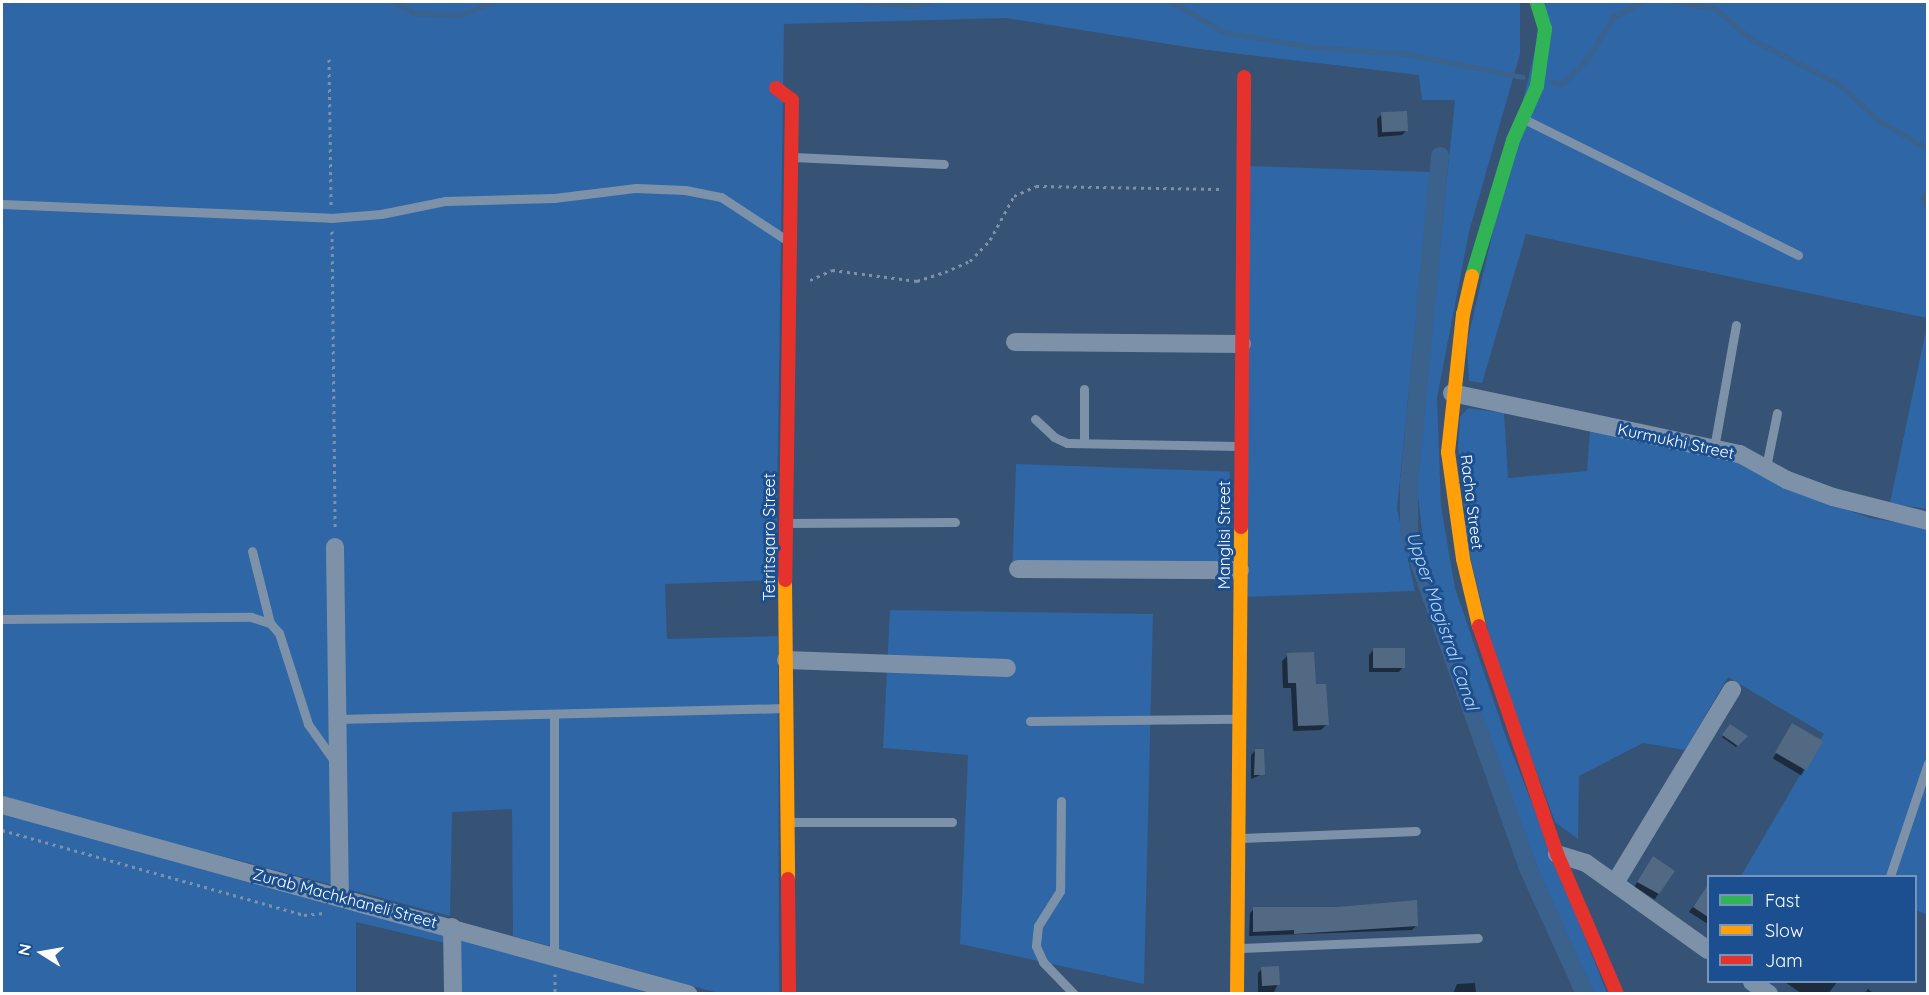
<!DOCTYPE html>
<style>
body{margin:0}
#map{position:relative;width:1929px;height:995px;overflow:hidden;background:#365274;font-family:Quicksand,sans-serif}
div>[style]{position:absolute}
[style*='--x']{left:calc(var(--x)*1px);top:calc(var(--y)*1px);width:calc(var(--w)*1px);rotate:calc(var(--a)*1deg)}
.green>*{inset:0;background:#2f66a5;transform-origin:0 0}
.shadow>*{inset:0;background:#0007;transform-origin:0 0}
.stream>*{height:5px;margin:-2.5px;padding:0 2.5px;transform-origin:2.5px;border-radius:2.5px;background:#3b618d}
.canal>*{height:18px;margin:-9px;padding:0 9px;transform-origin:9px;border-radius:9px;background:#3b618d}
.building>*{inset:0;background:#526984;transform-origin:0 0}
.path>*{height:3px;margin-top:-1.5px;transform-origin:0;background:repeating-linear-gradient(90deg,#7d92a8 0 3px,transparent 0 7.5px)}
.lane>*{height:9px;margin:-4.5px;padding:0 4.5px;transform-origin:4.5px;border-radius:4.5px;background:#7d92a8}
.street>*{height:18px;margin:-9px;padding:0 9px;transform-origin:9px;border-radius:9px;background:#7d92a8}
.fast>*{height:14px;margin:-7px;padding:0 7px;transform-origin:7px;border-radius:7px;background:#30b455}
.slow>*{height:14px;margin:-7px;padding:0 7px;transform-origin:7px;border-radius:7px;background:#ff9f0a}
.jam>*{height:14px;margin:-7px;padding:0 7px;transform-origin:7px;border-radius:7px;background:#e5322d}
span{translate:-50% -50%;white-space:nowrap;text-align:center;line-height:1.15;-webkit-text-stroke:6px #1b4f8f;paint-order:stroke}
.street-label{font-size:16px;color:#fff}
.water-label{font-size:18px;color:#b5d3f5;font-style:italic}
.frame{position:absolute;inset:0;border:3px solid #fff;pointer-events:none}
.legend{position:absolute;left:1707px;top:875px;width:210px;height:108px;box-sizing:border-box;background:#1b4f8f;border:2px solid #7695bc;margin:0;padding:8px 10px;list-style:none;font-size:18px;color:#fff}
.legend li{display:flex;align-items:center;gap:12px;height:30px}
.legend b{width:30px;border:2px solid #7695bc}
.north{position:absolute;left:12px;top:923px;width:60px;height:60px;-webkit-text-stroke:4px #1b4f8f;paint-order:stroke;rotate:281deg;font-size:16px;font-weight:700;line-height:24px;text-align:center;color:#fff}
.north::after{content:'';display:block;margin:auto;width:21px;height:27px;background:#fff;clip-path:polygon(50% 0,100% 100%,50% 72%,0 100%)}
</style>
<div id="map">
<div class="green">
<div style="clip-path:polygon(2px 2px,1520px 2px,1520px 54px,1469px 232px,1437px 398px,1441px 506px,1455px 588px,1507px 740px,1607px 993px,1591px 993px,1572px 952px,1526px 839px,1425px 557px,1416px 478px,1455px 100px,1422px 100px,1419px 75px,1199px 49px,1006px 18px,784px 24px,776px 580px,665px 584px,667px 639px,778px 636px,779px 993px,718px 993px,513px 936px,512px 809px,452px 812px,450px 916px,2px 798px)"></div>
<div style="clip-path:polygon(1546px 2px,1927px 2px,1927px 318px,1526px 234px,1482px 383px,1469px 381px,1467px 343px)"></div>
<div style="clip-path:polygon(1250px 166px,1431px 172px,1397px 509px,1415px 591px,1245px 597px)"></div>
<div style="clip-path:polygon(1927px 325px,1927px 509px,1890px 503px)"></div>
<div style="clip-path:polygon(1468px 408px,1504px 413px,1508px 478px,1587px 471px,1590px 430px,1747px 463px,1786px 488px,1870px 518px,1927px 527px,1927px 915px,1916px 910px,1916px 876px,1741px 876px,1824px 734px,1728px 677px,1685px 750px,1643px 743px,1579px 776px,1578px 839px,1555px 822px,1495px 659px,1468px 548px,1458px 446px,1460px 417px)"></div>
<div style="left:1016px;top:464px;width:214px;height:101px;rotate:2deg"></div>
<div style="clip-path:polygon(890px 610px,1153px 614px,1144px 984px,960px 944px,968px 755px,883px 748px)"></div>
<div style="clip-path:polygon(2px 814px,672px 993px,447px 993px,445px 943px,356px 922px,356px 993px,2px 993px)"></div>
</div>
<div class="shadow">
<div style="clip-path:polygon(1382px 114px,1406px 131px,1402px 135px,1378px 137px,1377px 119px)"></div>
<div style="clip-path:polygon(1373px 650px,1403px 667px,1399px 672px,1369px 672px,1369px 655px)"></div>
<div style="clip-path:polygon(1288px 655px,1314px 686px,1327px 724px,1321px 730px,1293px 731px,1291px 688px,1283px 688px,1282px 661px)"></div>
<div style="left:1793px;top:725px;width:33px;height:39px;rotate:31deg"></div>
<div style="clip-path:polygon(1728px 728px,1745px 736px,1736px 747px,1722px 737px)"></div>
<div style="clip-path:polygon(1255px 751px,1263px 774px,1251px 779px,1251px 755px)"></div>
<div style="left:1653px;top:858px;width:24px;height:34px;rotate:33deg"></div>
<div style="clip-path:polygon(1708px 887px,1708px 924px,1689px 912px)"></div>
<div style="clip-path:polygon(1254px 909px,1417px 925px,1412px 930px,1249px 936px,1250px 913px)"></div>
<div style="clip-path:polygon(1262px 969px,1278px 984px,1273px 994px,1252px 994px,1258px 992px,1258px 973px)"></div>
<div style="clip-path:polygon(1785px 982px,1837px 982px,1828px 994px,1802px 994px)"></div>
<div style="clip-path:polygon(1475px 983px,1476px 994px,1453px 994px,1457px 984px)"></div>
<div style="clip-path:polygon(1868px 989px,1874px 994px,1864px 994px)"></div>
</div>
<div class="stream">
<div style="--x:394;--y:2;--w:24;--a:28"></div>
<div style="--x:415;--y:13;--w:47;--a:2.4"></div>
<div style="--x:462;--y:15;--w:32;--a:-24"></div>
<div style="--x:862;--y:2;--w:52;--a:4.4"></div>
<div style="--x:914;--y:6;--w:17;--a:-13"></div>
<div style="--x:1172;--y:2;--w:60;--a:30"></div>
<div style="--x:1224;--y:32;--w:88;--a:9.8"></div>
<div style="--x:1311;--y:47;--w:97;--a:4.1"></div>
<div style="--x:1408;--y:54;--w:117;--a:11.3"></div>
<div style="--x:1675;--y:2;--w:39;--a:9"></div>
<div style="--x:1714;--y:8;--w:50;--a:39.4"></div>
<div style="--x:1753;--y:40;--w:94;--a:27.1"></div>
<div style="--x:1837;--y:83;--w:59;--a:41.6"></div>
<div style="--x:1881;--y:122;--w:54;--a:29.9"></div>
<div style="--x:1553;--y:82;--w:9;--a:13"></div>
<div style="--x:1562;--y:84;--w:32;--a:-44"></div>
<div style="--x:1585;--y:62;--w:53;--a:-58.1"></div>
<div style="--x:1613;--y:17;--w:32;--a:-28"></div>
<div style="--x:1928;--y:191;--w:8;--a:130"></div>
<div style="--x:1923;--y:197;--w:15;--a:70"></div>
</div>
<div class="canal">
<div style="--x:1440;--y:156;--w:326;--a:95.4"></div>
<div style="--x:1409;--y:481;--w:53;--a:90"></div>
<div style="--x:1409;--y:534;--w:352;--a:70.4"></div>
<div style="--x:1527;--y:866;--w:141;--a:65.6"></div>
</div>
<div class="building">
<div style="left:1407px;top:111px;width:20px;height:26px;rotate:87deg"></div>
<div style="left:1405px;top:648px;width:20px;height:32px;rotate:90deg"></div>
<div style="clip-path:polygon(1314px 652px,1316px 684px,1326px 684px,1329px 725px,1298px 726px,1296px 683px,1288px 683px,1287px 653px)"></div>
<div style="left:1792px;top:723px;width:36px;height:34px;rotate:30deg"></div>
<div style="clip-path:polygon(1730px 724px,1748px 736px,1738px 746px,1722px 735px)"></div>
<div style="clip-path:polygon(1255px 749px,1264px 749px,1265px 775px,1254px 775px)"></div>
<div style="clip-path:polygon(1653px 856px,1675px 871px,1659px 894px,1637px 882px)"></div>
<div style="clip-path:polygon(1708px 885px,1708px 917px,1693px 907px)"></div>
<div style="clip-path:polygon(1417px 900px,1418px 926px,1294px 934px,1294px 930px,1253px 932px,1253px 907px,1338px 907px)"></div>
<div style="left:1279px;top:966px;width:19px;height:18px;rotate:87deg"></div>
</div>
<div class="path">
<div style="--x:329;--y:59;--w:147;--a:89.2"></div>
<div style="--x:332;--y:231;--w:299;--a:89.4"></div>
<div style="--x:810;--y:280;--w:24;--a:-24"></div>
<div style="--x:832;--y:270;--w:86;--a:7.4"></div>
<div style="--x:917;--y:281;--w:29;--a:-18"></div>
<div style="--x:945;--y:272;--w:27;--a:-24"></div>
<div style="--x:970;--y:261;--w:29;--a:-46"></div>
<div style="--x:990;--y:240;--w:50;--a:-61.4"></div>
<div style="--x:1014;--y:196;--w:24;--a:-24"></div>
<div style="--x:1036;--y:186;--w:185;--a:0.9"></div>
<div style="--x:2;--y:830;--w:314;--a:15.7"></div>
<div style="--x:304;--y:915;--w:20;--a:-6"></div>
<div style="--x:555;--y:974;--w:20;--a:90"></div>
</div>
<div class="lane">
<div style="--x:1524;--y:119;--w:306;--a:26.4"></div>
<div style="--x:793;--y:157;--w:151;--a:2.7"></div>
<div style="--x:2;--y:204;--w:329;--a:2.4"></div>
<div style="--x:331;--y:218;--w:50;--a:-4.6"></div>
<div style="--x:381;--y:214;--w:65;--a:-11.5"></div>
<div style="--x:445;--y:201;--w:109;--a:-1.6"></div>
<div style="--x:554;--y:198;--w:83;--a:-7"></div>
<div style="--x:636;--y:188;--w:49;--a:2.3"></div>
<div style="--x:685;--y:190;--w:37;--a:11"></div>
<div style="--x:721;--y:197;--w:77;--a:33.3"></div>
<div style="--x:1035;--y:419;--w:26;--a:43"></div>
<div style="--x:1054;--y:437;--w:14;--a:25"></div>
<div style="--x:1067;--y:443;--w:172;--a:1"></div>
<div style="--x:1084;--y:443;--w:54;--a:-90"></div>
<div style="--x:1714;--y:448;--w:125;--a:-79.9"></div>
<div style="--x:1766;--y:467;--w:55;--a:-78.5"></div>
<div style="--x:787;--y:523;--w:168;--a:-0.3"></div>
<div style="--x:252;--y:551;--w:74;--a:76"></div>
<div style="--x:2;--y:619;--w:249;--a:-0.5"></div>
<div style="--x:251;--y:617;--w:20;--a:18"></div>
<div style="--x:270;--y:623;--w:13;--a:48"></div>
<div style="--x:279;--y:633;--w:96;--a:72.3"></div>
<div style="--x:308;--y:724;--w:47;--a:54.6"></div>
<div style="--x:554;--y:714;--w:241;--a:90"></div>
<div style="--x:338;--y:719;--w:446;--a:-1.4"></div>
<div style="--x:1030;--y:721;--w:207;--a:-0.6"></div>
<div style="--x:1061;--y:801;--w:90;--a:90.6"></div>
<div style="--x:1060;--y:891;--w:41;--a:122.2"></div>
<div style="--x:1038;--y:926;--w:20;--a:96"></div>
<div style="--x:1036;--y:946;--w:17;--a:66"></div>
<div style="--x:1043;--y:962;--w:45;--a:45.9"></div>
<div style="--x:790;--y:822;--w:162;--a:0"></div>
<div style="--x:1242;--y:838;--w:174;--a:-2.3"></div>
<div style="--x:1890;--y:876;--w:119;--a:-71.4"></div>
<div style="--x:1241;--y:948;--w:237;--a:-2.4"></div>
</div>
<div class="street">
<div style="--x:1015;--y:342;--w:227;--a:0.5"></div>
<div style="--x:1452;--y:393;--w:294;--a:12"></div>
<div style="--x:1740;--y:454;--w:54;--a:29"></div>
<div style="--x:1787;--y:480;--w:49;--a:20.3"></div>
<div style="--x:1833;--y:497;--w:98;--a:14.2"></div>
<div style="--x:335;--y:547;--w:349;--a:89.2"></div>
<div style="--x:1018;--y:569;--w:222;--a:0.3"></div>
<div style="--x:786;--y:660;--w:221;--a:2.1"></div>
<div style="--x:2;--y:805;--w:712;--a:15.4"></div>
<div style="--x:1557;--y:854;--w:30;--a:17"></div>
<div style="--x:1586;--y:863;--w:150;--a:35.5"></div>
<div style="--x:1615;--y:883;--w:226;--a:-58.8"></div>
<div style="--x:452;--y:927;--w:67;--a:89.1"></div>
<div style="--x:1752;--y:982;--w:21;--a:35"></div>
</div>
<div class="fast">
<div style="--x:1472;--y:276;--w:142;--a:-73.2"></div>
<div style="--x:1513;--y:140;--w:59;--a:-66"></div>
<div style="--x:1537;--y:86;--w:58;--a:-82"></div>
<div style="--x:1545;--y:29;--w:28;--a:-107"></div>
</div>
<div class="slow">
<div style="--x:1472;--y:276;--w:39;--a:103"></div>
<div style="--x:1463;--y:314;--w:139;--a:96.2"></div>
<div style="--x:1448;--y:452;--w:108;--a:82"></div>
<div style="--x:1463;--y:559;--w:69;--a:76.6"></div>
<div style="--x:785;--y:580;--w:299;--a:89.4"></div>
<div style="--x:1237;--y:994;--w:467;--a:-89.5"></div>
</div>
<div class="jam">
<div style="--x:776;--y:88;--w:20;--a:37"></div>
<div style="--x:792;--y:100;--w:480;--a:90.8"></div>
<div style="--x:1241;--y:527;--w:450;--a:-89.6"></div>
<div style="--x:1479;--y:626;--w:241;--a:71.1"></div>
<div style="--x:1557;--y:854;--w:152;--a:66.8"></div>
<div style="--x:788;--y:879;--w:115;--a:89.5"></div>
</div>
<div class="street-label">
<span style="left:1676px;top:441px;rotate:12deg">Kurmukhi Street</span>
<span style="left:1472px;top:502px;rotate:83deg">Racha Street</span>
<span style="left:1224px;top:535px;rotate:-90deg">Manglisi Street</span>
<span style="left:769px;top:537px;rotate:-90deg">Tetritsqaro Street</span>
<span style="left:345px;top:898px;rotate:15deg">Zurab Machkhaneli Street</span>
</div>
<div class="water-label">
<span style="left:1442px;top:621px;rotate:71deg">Upper Magistral Canal</span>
</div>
<div class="frame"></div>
<ul class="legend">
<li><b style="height:8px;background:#30b455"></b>Fast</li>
<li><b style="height:8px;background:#ff9f0a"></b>Slow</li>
<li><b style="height:8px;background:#e5322d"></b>Jam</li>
</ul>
<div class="north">N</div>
</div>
